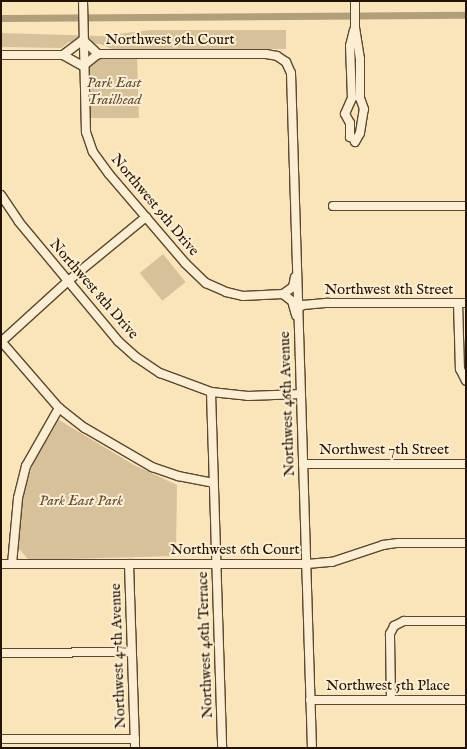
<!DOCTYPE html>
<style>
body{margin:0}
#map{position:relative;width:467px;height:749px;overflow:hidden;background:#fae5bb;font-family:"IM FELL English",serif}
div>[style]{position:absolute}
[style*='--x']{left:calc(var(--x)*1px);top:calc(var(--y)*1px);width:calc(var(--w)*1px);rotate:calc(var(--a)*1deg)}
.green>*{inset:0;background:#d6c19b;transform-origin:0 0}
.canal>*{height:7px;margin:-3.5px;padding:0 3.5px;transform-origin:3.5px;border-radius:3.5px;background:#b19e7b}
.roads{filter:drop-shadow(1px 0 #5a482f) drop-shadow(-1px 0 #5a482f) drop-shadow(0 1px #5a482f) drop-shadow(0 -1px #5a482f)}
.minor>*{height:8px;margin:-4px;padding:0 4px;transform-origin:4px;border-radius:4px;background:#fceed3}
span{translate:-50% -50%;white-space:nowrap;text-align:center;line-height:1.15;-webkit-text-stroke:4px #fceed3;paint-order:stroke}
.street-label{font-size:15px;color:#241300}
.park-label{font-size:15px;color:#625036;font-style:italic}
.frame{position:absolute;inset:0;border:2px solid #241300;pointer-events:none}
</style>
<div id="map">
<div class="green">
<div style="clip-path:polygon(150px 30px,286px 30px,286px 49px,112px 49px,100px 44px,69px 42px,61px 48px,1px 47px,1px 33px,102px 36px)"></div>
<div style="clip-path:polygon(137px 57px,139px 118px,90px 118px,89px 78px,83px 73px,91px 62px,98px 58px)"></div>
<div style="left:163px;top:254px;width:36px;height:30px;rotate:51deg"></div>
<div style="clip-path:polygon(59px 420px,134px 465px,177px 485px,176px 556px,29px 560px,18px 548px,23px 495px,34px 461px)"></div>
</div>
<div class="canal">
<div style="--x:1;--y:18;--w:465;--a:-0.4"></div>
</div>
<div class="roads">
<div class="minor">
<div style="--x:83;--y:1;--w:131;--a:88.7"></div>
<div style="--x:86;--y:132;--w:21;--a:71"></div>
<div style="--x:93;--y:152;--w:27;--a:54"></div>
<div style="--x:109;--y:174;--w:117;--a:49.5"></div>
<div style="--x:185;--y:263;--w:29;--a:44"></div>
<div style="--x:206;--y:283;--w:22;--a:24"></div>
<div style="--x:226;--y:292;--w:17;--a:13"></div>
<div style="--x:243;--y:296;--w:40;--a:-2.9"></div>
<div style="--x:283;--y:294;--w:12;--a:-35"></div>
<div style="--x:293;--y:287;--w:10;--a:-79"></div>
<div style="--x:354;--y:30;--w:16;--a:104"></div>
<div style="--x:350;--y:46;--w:52;--a:87.8"></div>
<div style="--x:352;--y:98;--w:17;--a:114"></div>
<div style="--x:345;--y:114;--w:10;--a:61"></div>
<div style="--x:350;--y:123;--w:14;--a:90"></div>
<div style="--x:350;--y:137;--w:5;--a:22"></div>
<div style="--x:83;--y:40;--w:21;--a:43"></div>
<div style="--x:98;--y:54;--w:168;--a:0"></div>
<div style="--x:266;--y:54;--w:11;--a:10"></div>
<div style="--x:277;--y:56;--w:11;--a:34"></div>
<div style="--x:286;--y:62;--w:12;--a:66"></div>
<div style="--x:291;--y:73;--w:675;--a:88.22"></div>
<div style="--x:1;--y:55;--w:62;--a:0"></div>
<div style="--x:63;--y:55;--w:23;--a:29"></div>
<div style="--x:83;--y:66;--w:19;--a:-39"></div>
<div style="--x:63;--y:55;--w:25;--a:-37"></div>
<div style="--x:355;--y:142;--w:10;--a:-61"></div>
<div style="--x:360;--y:133;--w:24;--a:-81"></div>
<div style="--x:364;--y:109;--w:12;--a:-110"></div>
<div style="--x:360;--y:98;--w:39;--a:-90"></div>
<div style="--x:360;--y:59;--w:31;--a:-99"></div>
<div style="--x:355;--y:28;--w:27;--a:-90"></div>
<div style="--x:1;--y:195;--w:32;--a:56"></div>
<div style="--x:19;--y:222;--w:155;--a:50.2"></div>
<div style="--x:118;--y:341;--w:24;--a:42"></div>
<div style="--x:136;--y:357;--w:29;--a:34"></div>
<div style="--x:160;--y:373;--w:54;--a:20.4"></div>
<div style="--x:211;--y:392;--w:37;--a:6"></div>
<div style="--x:248;--y:396;--w:53;--a:-2.2"></div>
<div style="--x:333;--y:206;--w:133;--a:0"></div>
<div style="--x:283;--y:294;--w:11;--a:38"></div>
<div style="--x:292;--y:301;--w:15;--a:74"></div>
<div style="--x:458;--y:303;--w:66;--a:88.3"></div>
<div style="--x:460;--y:369;--w:13;--a:63"></div>
<div style="--x:297;--y:309;--w:7;--a:-34"></div>
<div style="--x:303;--y:305;--w:25;--a:-5"></div>
<div style="--x:328;--y:303;--w:138;--a:0"></div>
<div style="--x:1;--y:341;--w:89;--a:49.1"></div>
<div style="--x:59;--y:408;--w:33;--a:38"></div>
<div style="--x:85;--y:428;--w:78;--a:30.2"></div>
<div style="--x:152;--y:467;--w:28;--a:19"></div>
<div style="--x:178;--y:476;--w:36;--a:11"></div>
<div style="--x:1;--y:342;--w:91;--a:-42.3"></div>
<div style="--x:68;--y:281;--w:101;--a:-39.4"></div>
<div style="--x:211;--y:392;--w:356;--a:88.2"></div>
<div style="--x:303;--y:464;--w:163;--a:0"></div>
<div style="--x:1;--y:564;--w:306;--a:0"></div>
<div style="--x:307;--y:564;--w:25;--a:-5"></div>
<div style="--x:332;--y:562;--w:54;--a:-18.4"></div>
<div style="--x:383;--y:545;--w:15;--a:-8"></div>
<div style="--x:398;--y:543;--w:68;--a:0"></div>
<div style="--x:12;--y:564;--w:66;--a:-84.8"></div>
<div style="--x:18;--y:498;--w:33;--a:-76"></div>
<div style="--x:26;--y:466;--w:67;--a:-60.4"></div>
<div style="--x:129;--y:564;--w:184;--a:88.1"></div>
<div style="--x:1;--y:653;--w:130;--a:-0.4"></div>
<div style="--x:310;--y:700;--w:156;--a:0"></div>
<div style="--x:391;--y:700;--w:66;--a:-90.9"></div>
<div style="--x:390;--y:634;--w:9;--a:-63"></div>
<div style="--x:394;--y:626;--w:11;--a:-27"></div>
<div style="--x:404;--y:621;--w:62;--a:0"></div>
<div style="--x:1;--y:739;--w:134;--a:0"></div>
</div>
</div>
<div class="street-label">
<span style="left:170px;top:40px">Northwest 9th Court</span>
<span style="left:155px;top:205px;rotate:50deg">Northwest 9th Drive</span>
<span style="left:94px;top:289px;rotate:49deg">Northwest 8th Drive</span>
<span style="left:389px;top:290px">Northwest 8th Street</span>
<span style="left:287px;top:404px;rotate:-92deg">Northwest 46th Avenue</span>
<span style="left:384px;top:450px">Northwest 7th Street</span>
<span style="left:235px;top:550px">Northwest 6th Court</span>
<span style="left:205px;top:645px;rotate:-92deg">Northwest 46th Terrace</span>
<span style="left:118px;top:656px;rotate:-92deg">Northwest 47th Avenue</span>
<span style="left:388px;top:686px">Northwest 5th Place</span>
</div>
<div class="park-label">
<span style="left:114px;top:91px">Park East<br>Trailhead</span>
<span style="left:81px;top:501px">Park East Park</span>
</div>
<div class="frame"></div>
</div>
